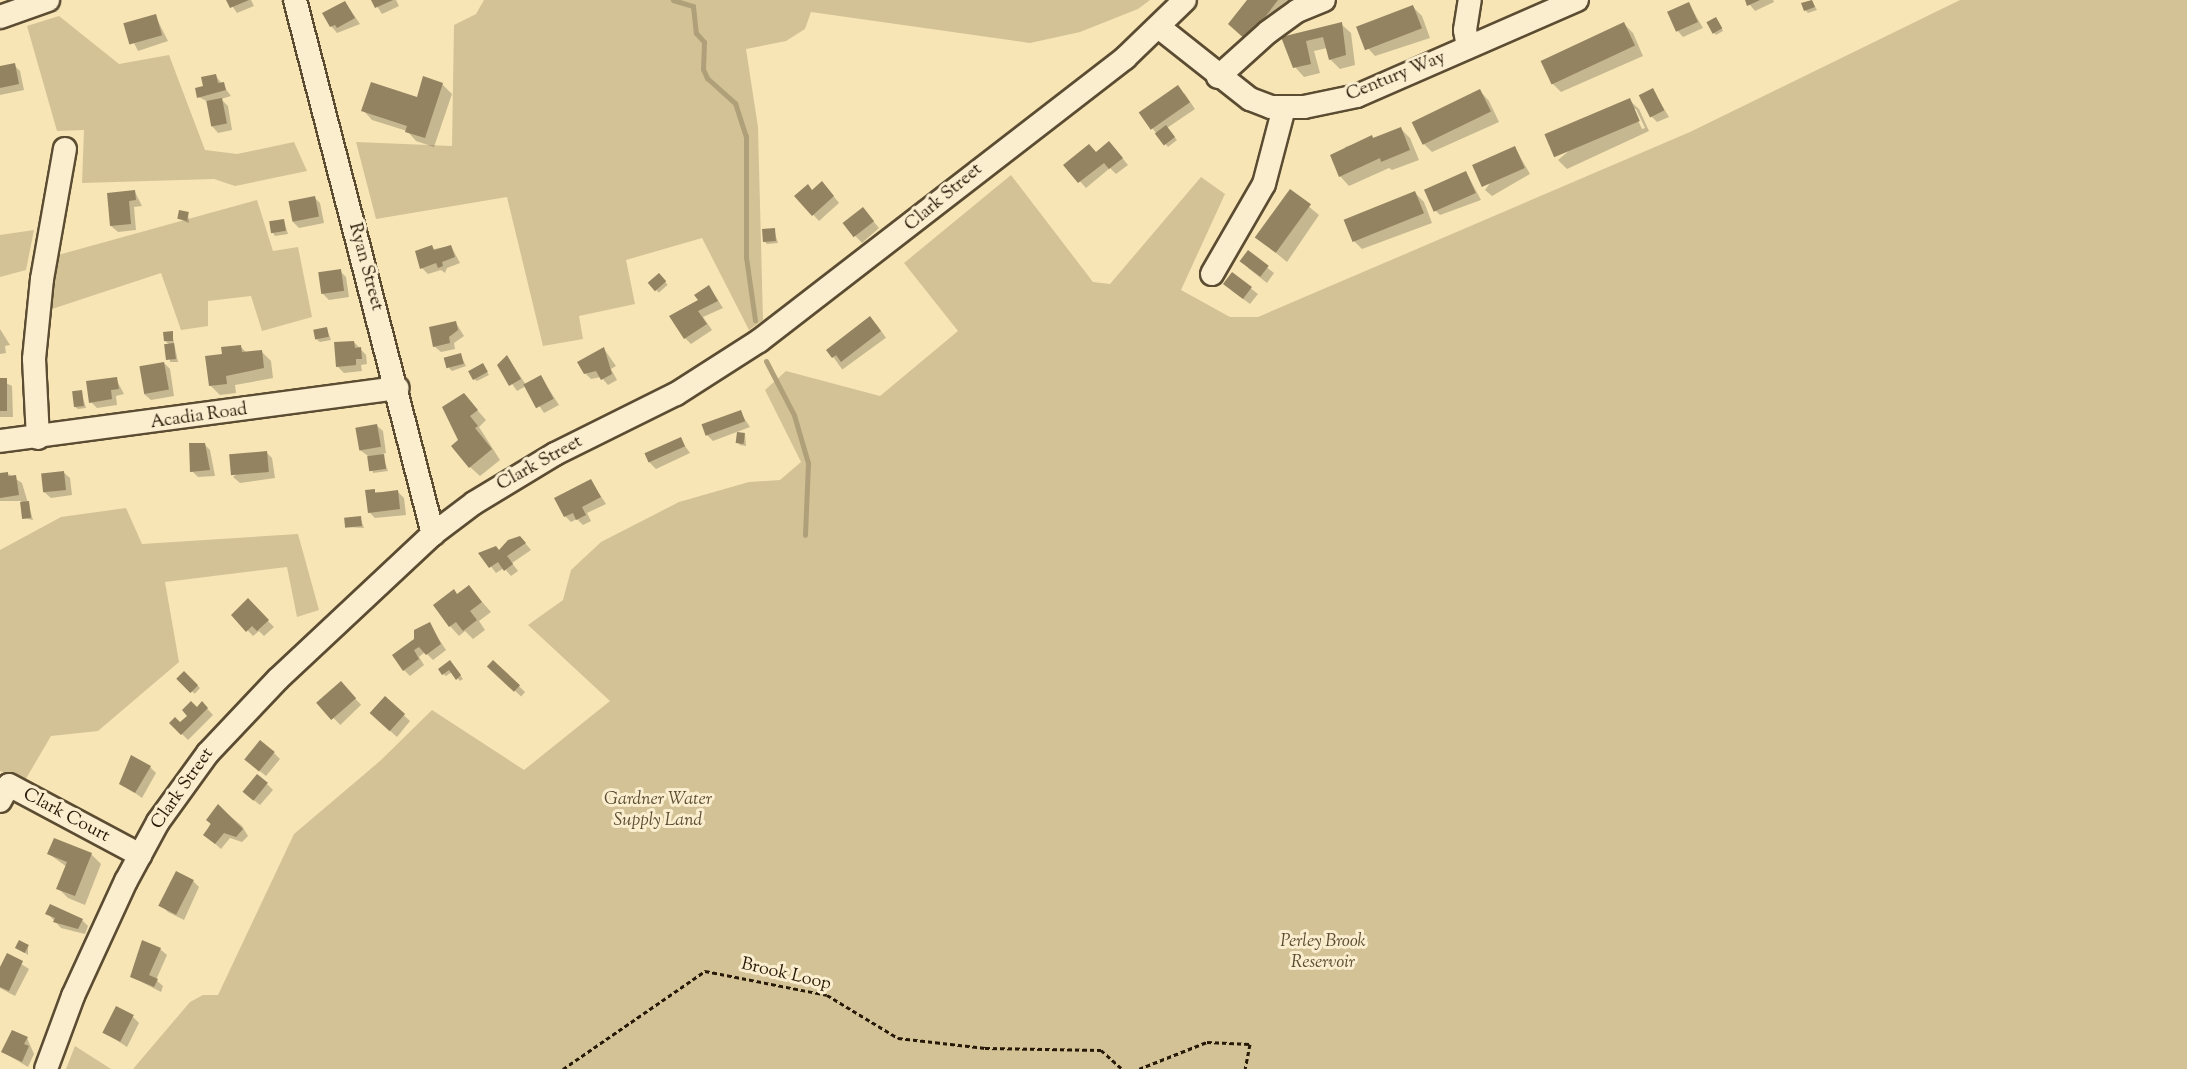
<!DOCTYPE html>
<style>
body{margin:0}
#map{position:relative;width:2187px;height:1069px;overflow:hidden;background:#f7e5b5;font-family:"Sorts Mill Goudy",serif}
div>[style]{position:absolute}
[style*='--x']{left:calc(var(--x)*1px);top:calc(var(--y)*1px);width:calc(var(--w)*1px);rotate:calc(var(--a)*1deg)}
.green>*{inset:0;background:#d4c297}
.shadow>*{inset:0;background:#0003;transform-origin:0 0}
.stream>*{height:5px;margin:-2.5px;padding:0 2.5px;transform-origin:2.5px;border-radius:2.5px;background:#b0a07a}
.building>*{inset:0;background:#938361;transform-origin:0 0}
.path>*{height:3px;margin-top:-1.5px;transform-origin:0;background:repeating-linear-gradient(90deg,#271907 0 4.5px,transparent 0 7.5px)}
.roads{filter:drop-shadow(2px 0 #5b4c32) drop-shadow(-2px 0 #5b4c32) drop-shadow(0 2px #5b4c32) drop-shadow(0 -2px #5b4c32)}
.minor>*{height:22px;margin:-11px;padding:0 11px;transform-origin:11px;border-radius:11px;background:#faeecf}
span{translate:-50% -50%;white-space:nowrap;text-align:center;line-height:1.15;-webkit-text-stroke:6px #faeecf;paint-order:stroke}
.street-label{font-size:18px;color:#271907}
.park-label{font-size:18px;color:#5b4c32;font-style:italic}
</style>
<div id="map">
<div class="green">
<div style="clip-path:polygon(484px 0,1150px 0,1138px 9px,1080px 32px,1030px 43px,811px 12px,805px 29px,786px 41px,746px 49px,758px 127px,763px 320px,749px 330px,702px 238px,626px 260px,635px 304px,579px 316px,583px 339px,543px 346px,507px 197px,376px 219px,356px 142px,452px 146px,454px 25px,476px 14px)"></div>
<div style="clip-path:polygon(1960px 0,2187px 0,2187px 1069px,133px 1069px,190px 1002px,203px 995px,218px 995px,294px 834px,380px 761px,432px 710px,524px 770px,610px 701px,528px 625px,563px 600px,571px 570px,601px 542px,679px 502px,749px 482px,780px 480px,801px 462px,765px 390px,786px 371px,880px 396px,958px 331px,904px 263px,1011px 175px,1093px 282px,1110px 284px,1201px 177px,1225px 194px,1181px 290px,1230px 317px,1258px 317px,1690px 132px)"></div>
<div style="clip-path:polygon(59px 16px,119px 64px,169px 55px,205px 150px,237px 154px,294px 142px,307px 171px,235px 186px,214px 179px,82px 183px,84px 130px,57px 131px,27px 26px)"></div>
<div style="clip-path:polygon(257px 200px,273px 251px,298px 247px,312px 317px,262px 331px,251px 296px,208px 301px,208px 326px,181px 330px,161px 273px,52px 309px,58px 255px)"></div>
<div style="clip-path:polygon(34px 230px,26px 270px,0 277px,0 235px)"></div>
<div style="clip-path:polygon(126px 508px,142px 544px,298px 534px,319px 610px,297px 617px,287px 567px,165px 582px,179px 662px,98px 731px,51px 736px,24px 782px,0 771px,0 550px,61px 517px)"></div>
<div style="clip-path:polygon(75px 1046px,111px 1069px,66px 1069px)"></div>
</div>
<div class="shadow">
<div style="clip-path:polygon(228px 0,251px 0,254px 6px,237px 13px)"></div>
<div style="clip-path:polygon(373px 0,396px 0,399px 6px,382px 14px)"></div>
<div style="clip-path:polygon(1248px 0,1298px 0,1258px 49px)"></div>
<div style="clip-path:polygon(1746px 0,1773px 0,1774px 2px,1755px 11px)"></div>
<div style="clip-path:polygon(1812px 1px,1817px 10px,1808px 13px,1805px 10px)"></div>
<div style="clip-path:polygon(345px 2px,360px 24px,337px 33px,331px 26px)"></div>
<div style="clip-path:polygon(1689px 4px,1703px 28px,1683px 37px,1677px 30px)"></div>
<div style="clip-path:polygon(1412px 6px,1422px 16px,1430px 38px,1375px 56px,1366px 46px)"></div>
<div style="clip-path:polygon(155px 15px,168px 41px,138px 51px,125px 25px)"></div>
<div style="clip-path:polygon(1718px 21px,1723px 31px,1716px 35px,1713px 32px)"></div>
<div style="clip-path:polygon(1341px 24px,1351px 33px,1355px 65px,1340px 69px,1330px 59px,1327px 48px,1314px 51px,1320px 73px,1304px 77px,1295px 67px,1283px 38px)"></div>
<div style="clip-path:polygon(1624px 24px,1633px 33px,1643px 56px,1561px 92px,1552px 83px,1542px 61px)"></div>
<div style="clip-path:polygon(14px 65px,20px 71px,24px 90px,0 95px,0 106px,0 68px)"></div>
<div style="clip-path:polygon(216px 76px,231px 96px,221px 99px,228px 106px,232px 130px,218px 133px,212px 126px,208px 102px,199px 97px)"></div>
<div style="clip-path:polygon(442px 84px,452px 94px,434px 147px,416px 141px,407px 131px,372px 120px,363px 110px,418px 98px)"></div>
<div style="clip-path:polygon(1652px 89px,1669px 117px,1657px 122px,1651px 116px)"></div>
<div style="clip-path:polygon(1480px 91px,1489px 101px,1499px 122px,1432px 152px,1423px 143px)"></div>
<div style="clip-path:polygon(1184px 93px,1195px 109px,1167px 128px,1177px 140px,1168px 147px,1152px 128px)"></div>
<div style="clip-path:polygon(evenodd,1629px 100px,1639px 109px,1649px 131px,1567px 169px,1558px 160px,1629px 100px,1633px 109px,1636px 109px,1645px 128px,1642px 129px,1633px 109px)"></div>
<div style="clip-path:polygon(1401px 129px,1410px 138px,1419px 160px,1392px 170px,1389px 168px,1349px 186px,1340px 176px,1345px 147px)"></div>
<div style="clip-path:polygon(1515px 148px,1530px 174px,1492px 196px,1485px 190px)"></div>
<div style="clip-path:polygon(1115px 149px,1128px 165px,1116px 174px,1110px 168px,1086px 188px,1066px 166px)"></div>
<div style="clip-path:polygon(1466px 172px,1481px 200px,1440px 215px,1434px 209px)"></div>
<div style="clip-path:polygon(828px 189px,839px 203px,819px 221px,796px 196px)"></div>
<div style="clip-path:polygon(1290px 191px,1319px 215px,1287px 262px,1259px 239px)"></div>
<div style="clip-path:polygon(135px 192px,142px 206px,134px 207px,136px 230px,118px 232px,111px 226px)"></div>
<div style="clip-path:polygon(1415px 193px,1424px 202px,1432px 223px,1362px 249px,1353px 240px)"></div>
<div style="clip-path:polygon(314px 197px,320px 203px,324px 223px,299px 228px,293px 222px)"></div>
<div style="clip-path:polygon(188px 214px,189px 223px,179px 219px)"></div>
<div style="clip-path:polygon(869px 216px,879px 228px,862px 243px,845px 225px)"></div>
<div style="clip-path:polygon(284px 221px,288px 234px,275px 236px,273px 233px)"></div>
<div style="clip-path:polygon(774px 230px,778px 243px,767px 244px,764px 241px)"></div>
<div style="clip-path:polygon(451px 246px,460px 263px,447px 268px,445px 273px,441px 270px,428px 274px,422px 268px,417px 252px)"></div>
<div style="clip-path:polygon(1249px 253px,1274px 273px,1267px 283px,1248px 268px)"></div>
<div style="clip-path:polygon(340px 271px,346px 277px,349px 297px,329px 300px,323px 294px)"></div>
<div style="clip-path:polygon(1232px 274px,1258px 294px,1250px 304px,1231px 290px)"></div>
<div style="left:659px;top:275px;width:13px;height:12px;rotate:48deg"></div>
<div style="clip-path:polygon(709px 286px,723px 308px,703px 317px,712px 330px,691px 344px,685px 338px)"></div>
<div style="clip-path:polygon(456px 323px,464px 336px,454px 343px,455px 349px,441px 352px,434px 346px)"></div>
<div style="left:876px;top:324px;width:17px;height:54px;rotate:54deg"></div>
<div style="clip-path:polygon(0 329px,10px 345px,5px 346px,6px 353px,0 354px)"></div>
<div style="clip-path:polygon(327px 329px,331px 340px,320px 342px,317px 340px)"></div>
<div style="clip-path:polygon(172px 333px,178px 362px,170px 362px,170px 345px,165px 341px)"></div>
<div style="clip-path:polygon(354px 342px,366px 355px,367px 364px,361px 365px,362px 371px,344px 373px,338px 367px)"></div>
<div style="clip-path:polygon(240px 346px,247px 353px,261px 351px,271px 361px,273px 378px,235px 385px,236px 393px,220px 395px,210px 385px,223px 355px)"></div>
<div style="clip-path:polygon(604px 349px,616px 366px,611px 369px,617px 380px,608px 385px,601px 377px,591px 379px,585px 373px)"></div>
<div style="clip-path:polygon(460px 354px,466px 366px,452px 371px,449px 368px)"></div>
<div style="clip-path:polygon(507px 356px,526px 385px,541px 377px,559px 405px,544px 413px,526px 386px,517px 391px,499px 365px)"></div>
<div style="clip-path:polygon(164px 363px,170px 369px,174px 396px,151px 400px,144px 394px)"></div>
<div style="clip-path:polygon(483px 365px,489px 375px,477px 381px,474px 379px)"></div>
<div style="clip-path:polygon(116px 379px,124px 394px,116px 396px,117px 405px,97px 408px,91px 402px)"></div>
<div style="clip-path:polygon(0 380px,12px 386px,13px 417px,0 417px)"></div>
<div style="clip-path:polygon(81px 391px,86px 408px,78px 409px,75px 407px)"></div>
<div style="clip-path:polygon(464px 395px,486px 420px,479px 427px,500px 460px,480px 476px,470px 467px,460px 440px)"></div>
<div style="clip-path:polygon(740px 412px,750px 427px,713px 441px,707px 435px)"></div>
<div style="clip-path:polygon(376px 425px,383px 431px,386px 453px,382px 454px,388px 471px,373px 473px,368px 456px,360px 450px)"></div>
<div style="clip-path:polygon(745px 434px,746px 446px,740px 445px,737px 442px)"></div>
<div style="clip-path:polygon(680px 439px,690px 453px,656px 469px,650px 463px,647px 455px)"></div>
<div style="clip-path:polygon(204px 444px,210px 450px,215px 476px,198px 477px,192px 471px)"></div>
<div style="clip-path:polygon(266px 452px,272px 458px,275px 478px,240px 483px,233px 477px)"></div>
<div style="clip-path:polygon(63px 472px,70px 478px,72px 495px,51px 498px,44px 492px)"></div>
<div style="clip-path:polygon(7px 473px,22px 483px,33px 520px,23px 518px,21px 501px,0 501px,0 479px)"></div>
<div style="clip-path:polygon(591px 481px,606px 504px,587px 513px,591px 521px,583px 525px,577px 519px,571px 522px,565px 516px)"></div>
<div style="clip-path:polygon(367px 492px,398px 492px,404px 498px,406px 515px,375px 518px,369px 512px)"></div>
<div style="clip-path:polygon(360px 517px,364px 528px,347px 527px)"></div>
<div style="clip-path:polygon(520px 537px,531px 550px,512px 563px,518px 571px,511px 576px,504px 568px,496px 573px,481px 554px,500px 552px)"></div>
<div style="clip-path:polygon(469px 587px,491px 612px,479px 621px,485px 630px,473px 639px,465px 631px,459px 636px,450px 626px,458px 596px)"></div>
<div style="clip-path:polygon(248px 601px,274px 627px,264px 636px,259px 631px,253px 636px,233px 615px)"></div>
<div style="clip-path:polygon(429px 624px,446px 650px,433px 660px,425px 652px,419px 657px,424px 665px,410px 676px,404px 670px,415px 640px)"></div>
<div style="left:493px;top:662px;width:44px;height:6px;rotate:43deg"></div>
<div style="clip-path:polygon(453px 665px,463px 679px,460px 681px,452px 672px,446px 676px,443px 674px)"></div>
<div style="left:184px;top:673px;width:22px;height:8px;rotate:43deg"></div>
<div style="left:341px;top:684px;width:29px;height:29px;rotate:46deg"></div>
<div style="clip-path:polygon(385px 698px,410px 721px,397px 737px,378px 720px)"></div>
<div style="clip-path:polygon(202px 703px,213px 715px,188px 740px,171px 723px,180px 724px)"></div>
<div style="clip-path:polygon(274px 753px,280px 759px,266px 776px,252px 765px)"></div>
<div style="clip-path:polygon(150px 767px,156px 773px,142px 798px,121px 783px)"></div>
<div style="clip-path:polygon(267px 784px,273px 790px,260px 805px,250px 797px)"></div>
<div style="clip-path:polygon(218px 806px,242px 826px,248px 836px,242px 842px,230px 838px,221px 849px,205px 835px)"></div>
<div style="clip-path:polygon(49px 854px,91px 854px,101px 864px,85px 905px,68px 898px,58px 888px,67px 867px)"></div>
<div style="clip-path:polygon(193px 881px,199px 887px,184px 920px,168px 912px,162px 906px)"></div>
<div style="clip-path:polygon(47px 913px,82px 920px,88px 926px,85px 934px,61px 928px)"></div>
<div style="clip-path:polygon(28px 946px,28px 955px,17px 948px)"></div>
<div style="clip-path:polygon(160px 949px,167px 955px,156px 980px,163px 986px,161px 992px,132px 977px)"></div>
<div style="clip-path:polygon(7px 955px,29px 969px,15px 996px,0 988px,0 970px)"></div>
<div style="clip-path:polygon(133px 1017px,139px 1023px,127px 1047px,104px 1032px)"></div>
<div style="clip-path:polygon(27px 1038px,34px 1054px,28px 1067px,3px 1052px)"></div>
</div>
<div class="stream">
<div style="--x:673;--y:0;--w:21;--a:17"></div>
<div style="--x:693;--y:6;--w:27;--a:84"></div>
<div style="--x:696;--y:33;--w:12;--a:48"></div>
<div style="--x:704;--y:42;--w:27;--a:92"></div>
<div style="--x:703;--y:69;--w:10;--a:66"></div>
<div style="--x:707;--y:78;--w:38;--a:42"></div>
<div style="--x:735;--y:103;--w:35;--a:72"></div>
<div style="--x:746;--y:136;--w:121;--a:90"></div>
<div style="--x:746;--y:257;--w:64;--a:81.9"></div>
<div style="--x:766;--y:361;--w:61;--a:62.6"></div>
<div style="--x:794;--y:415;--w:50;--a:73.7"></div>
<div style="--x:808;--y:463;--w:72;--a:92.4"></div>
</div>
<div class="building">
<div style="clip-path:polygon(226px 0,249px 0,230px 8px)"></div>
<div style="clip-path:polygon(371px 0,393px 0,375px 8px)"></div>
<div style="clip-path:polygon(1247px 0,1278px 0,1247px 41px,1228px 24px)"></div>
<div style="clip-path:polygon(1745px 0,1760px 0,1747px 6px)"></div>
<div style="clip-path:polygon(1812px 0,1815px 7px,1804px 11px,1801px 3px)"></div>
<div style="clip-path:polygon(345px 1px,355px 18px,337px 28px,335px 25px,330px 27px,322px 13px)"></div>
<div style="left:1689px;top:2px;width:22px;height:24px;rotate:66deg"></div>
<div style="left:1413px;top:5px;width:25px;height:61px;rotate:69deg"></div>
<div style="left:156px;top:14px;width:22px;height:34px;rotate:74deg"></div>
<div style="left:1716px;top:17px;width:13px;height:11px;rotate:61deg"></div>
<div style="clip-path:polygon(1342px 22px,1346px 55px,1329px 60px,1323px 37px,1306px 41px,1311px 64px,1293px 68px,1281px 37px)"></div>
<div style="left:1624px;top:22px;width:26px;height:92px;rotate:65deg"></div>
<div style="clip-path:polygon(15px 63px,19px 84px,0 88px,0 66px)"></div>
<div style="clip-path:polygon(216px 74px,218px 83px,224px 82px,226px 90px,197px 98px,195px 88px,203px 86px,201px 77px)"></div>
<div style="clip-path:polygon(423px 76px,443px 83px,425px 138px,405px 132px,407px 126px,361px 111px,371px 82px,417px 97px)"></div>
<div style="left:1178px;top:85px;width:21px;height:48px;rotate:55deg"></div>
<div style="left:1653px;top:88px;width:25px;height:16px;rotate:63deg"></div>
<div style="left:1480px;top:89px;width:25px;height:76px;rotate:64deg"></div>
<div style="left:222px;top:98px;width:26px;height:16px;rotate:79deg"></div>
<div style="left:1630px;top:98px;width:25px;height:93px;rotate:67deg"></div>
<div style="left:1166px;top:125px;width:15px;height:14px;rotate:53deg"></div>
<div style="clip-path:polygon(1401px 127px,1410px 150px,1381px 162px,1380px 158px,1339px 177px,1330px 155px,1372px 135px,1373px 138px)"></div>
<div style="clip-path:polygon(1109px 141px,1123px 158px,1109px 169px,1104px 163px,1078px 183px,1063px 165px,1089px 144px,1096px 152px)"></div>
<div style="left:1515px;top:146px;width:24px;height:47px;rotate:66deg"></div>
<div style="left:1466px;top:171px;width:24px;height:46px;rotate:66deg"></div>
<div style="clip-path:polygon(822px 181px,834px 196px,812px 216px,794px 196px,808px 184px,812px 190px)"></div>
<div style="left:1290px;top:189px;width:26px;height:60px;rotate:36deg"></div>
<div style="clip-path:polygon(135px 190px,136px 200px,129px 201px,131px 224px,110px 226px,107px 193px)"></div>
<div style="left:1415px;top:191px;width:24px;height:77px;rotate:68deg"></div>
<div style="left:315px;top:196px;width:21px;height:27px;rotate:79deg"></div>
<div style="left:863px;top:207px;width:18px;height:26px;rotate:52deg"></div>
<div style="left:179px;top:210px;width:10px;height:9px;rotate:11deg"></div>
<div style="left:284px;top:219px;width:12px;height:15px;rotate:81deg"></div>
<div style="left:775px;top:228px;width:13px;height:13px;rotate:86deg"></div>
<div style="clip-path:polygon(432px 245px,434px 250px,451px 245px,455px 257px,442px 262px,443px 266px,438px 268px,436px 263px,420px 269px,415px 251px)"></div>
<div style="left:1248px;top:250px;width:26px;height:14px;rotate:37deg"></div>
<div style="left:341px;top:269px;width:22px;height:23px;rotate:82deg"></div>
<div style="left:1232px;top:272px;width:25px;height:15px;rotate:37deg"></div>
<div style="left:659px;top:273px;width:11px;height:15px;rotate:49deg"></div>
<div style="clip-path:polygon(709px 285px,718px 301px,698px 311px,707px 324px,684px 339px,669px 316px,698px 300px,694px 295px)"></div>
<div style="clip-path:polygon(870px 316px,881px 331px,841px 362px,836px 355px,832px 358px,826px 350px)"></div>
<div style="clip-path:polygon(456px 321px,458px 330px,449px 337px,450px 343px,433px 347px,429px 327px)"></div>
<div style="left:327px;top:327px;width:10px;height:14px;rotate:79deg"></div>
<div style="clip-path:polygon(173px 331px,173px 341px,164px 341px,163px 332px)"></div>
<div style="clip-path:polygon(354px 341px,355px 348px,361px 347px,362px 359px,356px 359px,356px 365px,336px 367px,334px 342px)"></div>
<div style="left:174px;top:343px;width:16px;height:10px;rotate:83deg"></div>
<div style="clip-path:polygon(241px 345px,242px 352px,262px 350px,264px 368px,226px 376px,227px 384px,209px 386px,205px 356px,222px 354px,221px 347px)"></div>
<div style="clip-path:polygon(604px 347px,612px 374px,601px 380px,596px 371px,584px 374px,577px 362px)"></div>
<div style="left:461px;top:353px;width:11px;height:18px;rotate:75deg"></div>
<div style="clip-path:polygon(507px 355px,521px 379px,509px 386px,497px 365px)"></div>
<div style="left:164px;top:362px;width:28px;height:25px;rotate:80deg"></div>
<div style="left:483px;top:363px;width:10px;height:17px;rotate:61deg"></div>
<div style="left:541px;top:375px;width:27px;height:20px;rotate:62deg"></div>
<div style="clip-path:polygon(117px 377px,119px 389px,111px 390px,112px 399px,89px 403px,86px 381px)"></div>
<div style="left:0;top:378px;width:7px;height:33px"></div>
<div style="left:82px;top:390px;width:16px;height:10px;rotate:83deg"></div>
<div style="clip-path:polygon(464px 393px,478px 410px,470px 416px,478px 426px,475px 428px,492px 449px,469px 468px,451px 446px,458px 440px,442px 407px)"></div>
<div style="left:741px;top:410px;width:12px;height:42px;rotate:70deg"></div>
<div style="left:377px;top:424px;width:23px;height:22px;rotate:80deg"></div>
<div style="left:737px;top:432px;width:8px;height:11px;rotate:7deg"></div>
<div style="left:681px;top:437px;width:10px;height:40px;rotate:66deg"></div>
<div style="clip-path:polygon(189px 443px,205px 443px,210px 470px,190px 472px)"></div>
<div style="left:267px;top:451px;width:21px;height:38px;rotate:85deg"></div>
<div style="left:384px;top:454px;width:15px;height:17px;rotate:82deg"></div>
<div style="left:64px;top:471px;width:19px;height:23px;rotate:84deg"></div>
<div style="clip-path:polygon(8px 472px,8px 476px,16px 475px,19px 495px,0 498px,0 473px)"></div>
<div style="clip-path:polygon(591px 479px,601px 497px,582px 507px,586px 515px,576px 520px,573px 513px,564px 517px,554px 498px)"></div>
<div style="clip-path:polygon(375px 489px,375px 493px,398px 490px,400px 509px,368px 513px,365px 490px)"></div>
<div style="left:29px;top:501px;width:17px;height:9px;rotate:83deg"></div>
<div style="left:361px;top:516px;width:10px;height:17px;rotate:84deg"></div>
<div style="clip-path:polygon(520px 536px,526px 543px,507px 556px,513px 564px,504px 571px,498px 562px,489px 568px,478px 553px,496px 546px,499px 550px,508px 540px)"></div>
<div style="clip-path:polygon(469px 585px,482px 602px,470px 611px,477px 620px,463px 631px,456px 622px,449px 627px,433px 605px,454px 589px,457px 594px)"></div>
<div style="clip-path:polygon(248px 598px,269px 620px,257px 631px,252px 626px,246px 632px,231px 615px)"></div>
<div style="clip-path:polygon(430px 622px,441px 644px,426px 655px,419px 647px,414px 650px,419px 659px,403px 671px,392px 655px,414px 639px,414px 630px)"></div>
<div style="clip-path:polygon(450px 660px,461px 675px,456px 680px,449px 670px,442px 675px,438px 669px)"></div>
<div style="left:493px;top:660px;width:37px;height:9px;rotate:43deg"></div>
<div style="left:184px;top:671px;width:20px;height:11px;rotate:45deg"></div>
<div style="left:341px;top:681px;width:23px;height:33px;rotate:49deg"></div>
<div style="left:385px;top:696px;width:27px;height:23px;rotate:42deg"></div>
<div style="clip-path:polygon(191px 701px,197px 707px,202px 701px,208px 708px,181px 735px,169px 723px,175px 717px,180px 722px,187px 716px,182px 710px)"></div>
<div style="left:260px;top:740px;width:19px;height:25px;rotate:39deg"></div>
<div style="clip-path:polygon(131px 755px,151px 766px,135px 793px,119px 784px)"></div>
<div style="left:257px;top:774px;width:14px;height:23px;rotate:39deg"></div>
<div style="clip-path:polygon(218px 804px,243px 829px,236px 837px,224px 833px,215px 844px,203px 835px,211px 824px,206px 820px)"></div>
<div style="clip-path:polygon(54px 838px,92px 853px,75px 896px,56px 889px,67px 862px,47px 854px)"></div>
<div style="left:176px;top:871px;width:20px;height:39px;rotate:27deg"></div>
<div style="clip-path:polygon(50px 904px,83px 919px,78px 929px,53px 922px,55px 918px,45px 914px)"></div>
<div style="left:19px;top:940px;width:11px;height:9px;rotate:27deg"></div>
<div style="clip-path:polygon(142px 940px,161px 948px,149px 975px,158px 979px,154px 987px,130px 977px)"></div>
<div style="clip-path:polygon(7px 953px,23px 961px,9px 991px,0 987px,0 967px)"></div>
<div style="left:116px;top:1006px;width:20px;height:30px;rotate:27deg"></div>
<div style="clip-path:polygon(12px 1030px,28px 1037px,24px 1044px,29px 1046px,22px 1062px,1px 1052px)"></div>
</div>
<div class="path">
<div style="--x:563;--y:1069;--w:173;--a:-34.6"></div>
<div style="--x:705;--y:971;--w:124;--a:11.1"></div>
<div style="--x:827;--y:995;--w:83;--a:31.2"></div>
<div style="--x:898;--y:1038;--w:88;--a:6.6"></div>
<div style="--x:985;--y:1048;--w:116;--a:1"></div>
<div style="--x:1101;--y:1050;--w:28;--a:42"></div>
<div style="--x:1139;--y:1069;--w:73;--a:-21.7"></div>
<div style="--x:1207;--y:1042;--w:43;--a:2.7"></div>
<div style="--x:1250;--y:1044;--w:25;--a:101"></div>
</div>
<div class="roads">
<div class="minor">
<div style="--x:295;--y:0;--w:552;--a:75.51"></div>
<div style="--x:0;--y:17;--w:51;--a:-19.5"></div>
<div style="--x:1160;--y:28;--w:115;--a:38.3"></div>
<div style="--x:1250;--y:99;--w:22;--a:21"></div>
<div style="--x:1271;--y:107;--w:33;--a:0"></div>
<div style="--x:1304;--y:107;--w:54;--a:-11.7"></div>
<div style="--x:1357;--y:96;--w:240;--a:-23.6"></div>
<div style="--x:1468;--y:47;--w:17;--a:-100"></div>
<div style="--x:1465;--y:30;--w:30;--a:-81"></div>
<div style="--x:1218;--y:77;--w:67;--a:-42"></div>
<div style="--x:1268;--y:32;--w:36;--a:-36"></div>
<div style="--x:1297;--y:11;--w:29;--a:-22"></div>
<div style="--x:1212;--y:274;--w:104;--a:-60"></div>
<div style="--x:1264;--y:184;--w:79;--a:-75.3"></div>
<div style="--x:38;--y:438;--w:79;--a:-92.9"></div>
<div style="--x:34;--y:359;--w:80;--a:-84.3"></div>
<div style="--x:42;--y:279;--w:132;--a:-80"></div>
<div style="--x:0;--y:441;--w:401;--a:-7.6"></div>
<div style="--x:0;--y:801;--w:18;--a:-61"></div>
<div style="--x:9;--y:785;--w:149;--a:28.1"></div>
<div style="--x:46;--y:1069;--w:78;--a:-69.7"></div>
<div style="--x:73;--y:996;--w:127;--a:-65.3"></div>
<div style="--x:126;--y:881;--w:67;--a:-61.5"></div>
<div style="--x:158;--y:822;--w:85;--a:-54.1"></div>
<div style="--x:208;--y:753;--w:102;--a:-46.6"></div>
<div style="--x:278;--y:679;--w:212;--a:-43.1"></div>
<div style="--x:433;--y:534;--w:51;--a:-37.1"></div>
<div style="--x:474;--y:503;--w:95;--a:-31.2"></div>
<div style="--x:555;--y:454;--w:135;--a:-26.4"></div>
<div style="--x:676;--y:394;--w:98;--a:-32.6"></div>
<div style="--x:759;--y:341;--w:463;--a:-37.7"></div>
<div style="--x:1125;--y:58;--w:83;--a:-44"></div>
</div>
</div>
<div class="street-label">
<span style="left:1396px;top:77px;rotate:-22deg">Century Way</span>
<span style="left:944px;top:198px;rotate:-40deg">Clark Street</span>
<span style="left:365px;top:267px;rotate:75deg">Ryan Street</span>
<span style="left:199px;top:417px;rotate:-8deg">Acadia Road</span>
<span style="left:540px;top:464px;rotate:-29deg">Clark Street</span>
<span style="left:183px;top:789px;rotate:-55deg">Clark Street</span>
<span style="left:66px;top:816px;rotate:28deg">Clark Court</span>
<span style="left:786px;top:975px;rotate:13deg">Brook Loop</span>
</div>
<div class="park-label">
<span style="left:658px;top:811px">Gardner Water<br>Supply Land</span>
<span style="left:1323px;top:953px">Perley Brook<br>Reservoir</span>
</div>
</div>
